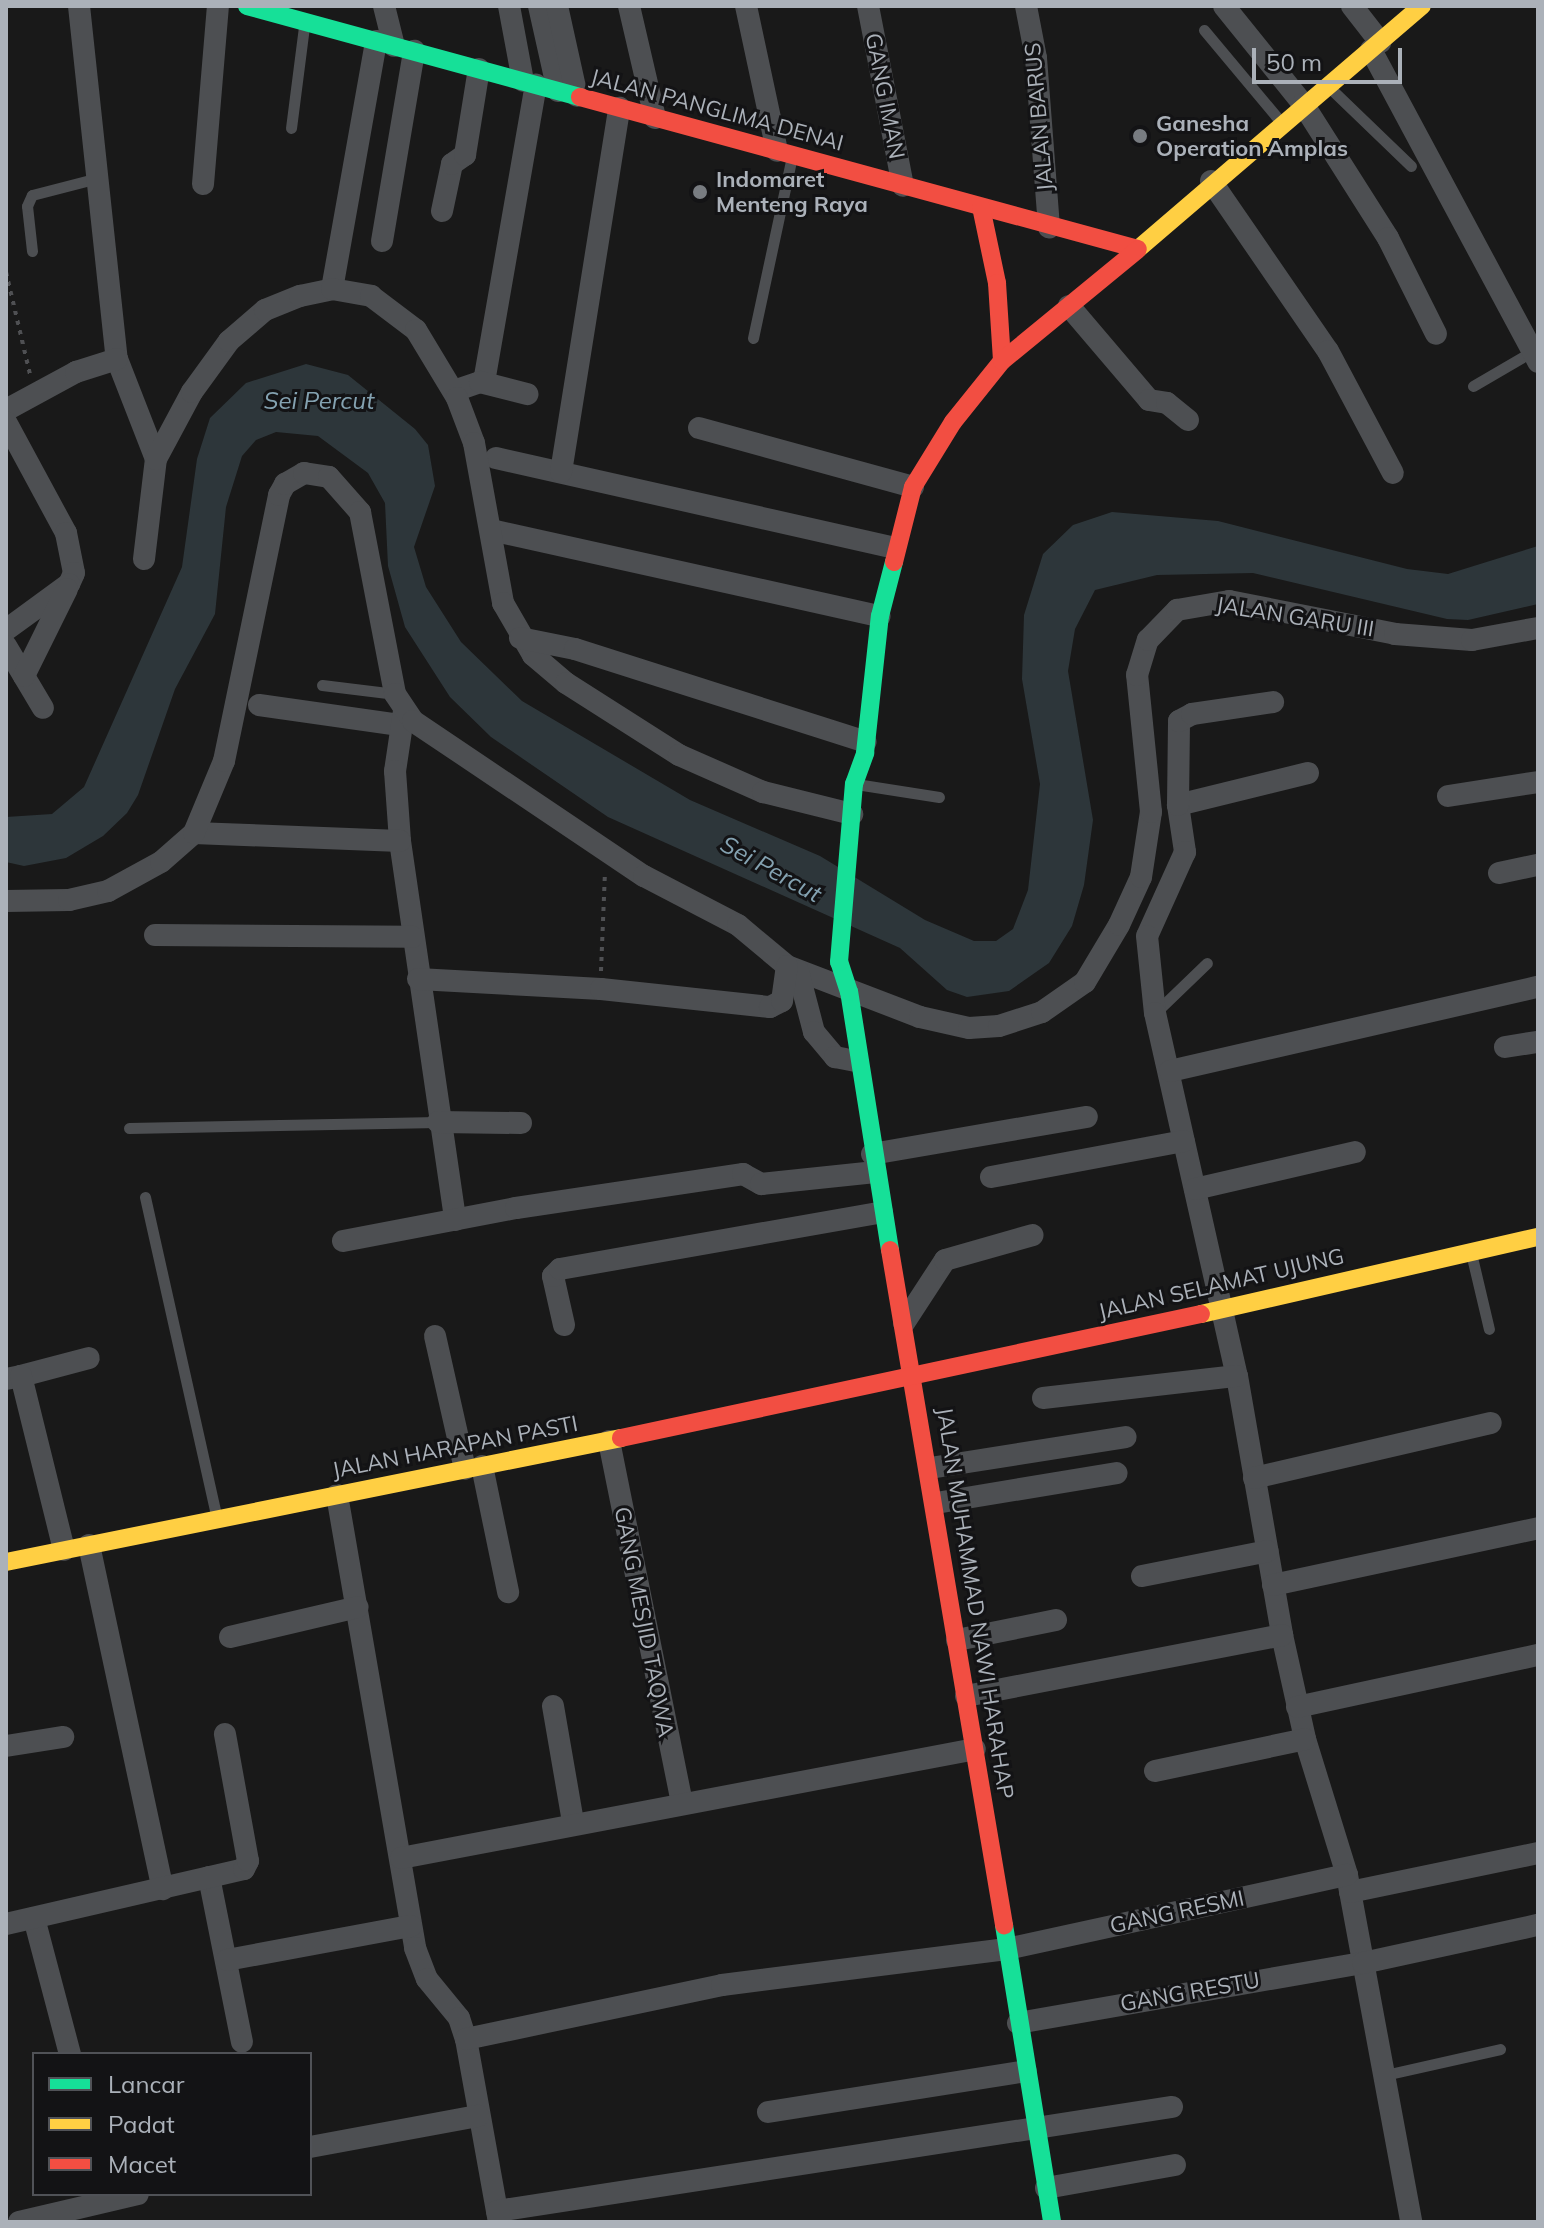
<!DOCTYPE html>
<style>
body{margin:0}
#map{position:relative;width:1544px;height:2228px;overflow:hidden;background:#191919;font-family:Mulish,sans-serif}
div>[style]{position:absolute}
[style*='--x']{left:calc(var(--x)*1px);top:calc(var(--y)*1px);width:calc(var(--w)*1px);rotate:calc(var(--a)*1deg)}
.water>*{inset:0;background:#2d363a}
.path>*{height:4px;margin-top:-2px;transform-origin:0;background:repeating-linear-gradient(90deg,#4f5053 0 4px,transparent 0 10px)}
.lane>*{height:11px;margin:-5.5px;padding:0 5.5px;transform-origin:5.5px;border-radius:5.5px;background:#4d4f52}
.street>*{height:22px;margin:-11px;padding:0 11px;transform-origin:11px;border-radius:11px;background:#4d4f52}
.fast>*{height:18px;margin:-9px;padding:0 9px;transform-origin:9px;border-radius:9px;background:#16e098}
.slow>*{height:18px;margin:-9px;padding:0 9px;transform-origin:9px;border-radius:9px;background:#ffcf43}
.jam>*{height:18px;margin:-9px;padding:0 9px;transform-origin:9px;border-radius:9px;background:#f24e42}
.dots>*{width:22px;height:22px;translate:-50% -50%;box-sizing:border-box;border:4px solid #131315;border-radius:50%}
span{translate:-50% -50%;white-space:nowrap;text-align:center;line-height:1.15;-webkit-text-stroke:6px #131315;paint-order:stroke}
.street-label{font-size:22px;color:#abb1b9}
.poi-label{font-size:22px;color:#abb1b9;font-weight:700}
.left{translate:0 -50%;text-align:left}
.water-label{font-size:24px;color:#84a2b1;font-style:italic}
.frame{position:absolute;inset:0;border:8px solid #abb1b9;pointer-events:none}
.legend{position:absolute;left:32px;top:2052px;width:280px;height:144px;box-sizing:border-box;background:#131315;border:2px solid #505257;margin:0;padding:10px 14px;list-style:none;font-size:24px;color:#abb1b9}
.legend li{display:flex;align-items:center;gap:16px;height:40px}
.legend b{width:40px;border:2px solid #505257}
.scale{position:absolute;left:1252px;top:48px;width:150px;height:36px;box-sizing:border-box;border:4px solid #abb1b9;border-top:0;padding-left:10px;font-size:24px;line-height:28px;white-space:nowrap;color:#abb1b9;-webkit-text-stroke:6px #131315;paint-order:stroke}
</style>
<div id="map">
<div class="water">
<div style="clip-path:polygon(306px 364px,348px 375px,415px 429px,428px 445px,435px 486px,414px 547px,426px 587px,461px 642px,522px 701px,690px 800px,820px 856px,925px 920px,974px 941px,996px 941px,1013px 929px,1028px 890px,1040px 784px,1022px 679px,1024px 615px,1043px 554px,1073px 525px,1112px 512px,1218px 521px,1407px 569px,1448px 574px,1538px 546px,1538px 604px,1468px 620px,1447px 619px,1253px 573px,1157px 575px,1095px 590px,1075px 629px,1068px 671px,1093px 820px,1084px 885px,1072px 926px,1049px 963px,1009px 991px,967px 997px,947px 990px,900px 948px,608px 817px,491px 737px,450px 697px,405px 627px,388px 566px,385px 503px,368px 473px,318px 436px,276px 432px,256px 440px,242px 456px,226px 507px,215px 614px,175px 689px,138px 795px,127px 813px,103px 836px,66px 858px,24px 866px,6px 862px,6px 817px,52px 814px,84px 787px,182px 567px,197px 459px,210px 418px,246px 383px)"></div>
</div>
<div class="path">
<div style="--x:6;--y:272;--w:105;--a:76.8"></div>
<div style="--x:601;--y:971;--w:99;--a:-87.7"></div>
</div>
<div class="lane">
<div style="--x:1204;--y:30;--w:120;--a:50.1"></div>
<div style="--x:1331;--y:89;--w:111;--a:43.9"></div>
<div style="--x:291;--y:128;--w:103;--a:-82.7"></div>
<div style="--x:32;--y:251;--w:45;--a:-96.3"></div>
<div style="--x:27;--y:206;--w:12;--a:-66"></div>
<div style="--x:32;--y:195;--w:64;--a:-14.5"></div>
<div style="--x:753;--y:338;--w:182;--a:-77.9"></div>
<div style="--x:1473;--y:386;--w:69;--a:-30.3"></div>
<div style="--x:322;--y:685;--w:74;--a:7"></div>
<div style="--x:856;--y:784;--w:84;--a:8.9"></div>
<div style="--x:1155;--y:1013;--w:72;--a:-43.9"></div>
<div style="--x:129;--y:1128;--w:309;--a:-1.1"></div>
<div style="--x:145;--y:1197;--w:330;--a:77.4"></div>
<div style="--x:1471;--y:1253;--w:78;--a:76.7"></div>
<div style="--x:1385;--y:2075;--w:118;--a:-12.7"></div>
</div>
<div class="street">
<div style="--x:79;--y:6;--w:355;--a:83.9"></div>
<div style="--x:117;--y:359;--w:107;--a:68.7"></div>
<div style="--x:384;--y:6;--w:41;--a:76"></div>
<div style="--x:509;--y:6;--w:76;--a:79.4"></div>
<div style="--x:539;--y:6;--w:87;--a:77.4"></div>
<div style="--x:557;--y:6;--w:92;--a:77.5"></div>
<div style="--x:629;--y:6;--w:115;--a:76.9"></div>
<div style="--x:746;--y:6;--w:148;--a:77.9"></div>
<div style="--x:868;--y:6;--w:183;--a:79"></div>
<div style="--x:1026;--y:6;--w:53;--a:79.1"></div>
<div style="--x:1036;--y:58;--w:170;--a:85.6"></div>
<div style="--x:1224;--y:6;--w:126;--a:51.1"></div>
<div style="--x:1303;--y:104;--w:159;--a:57.6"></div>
<div style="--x:1388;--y:238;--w:107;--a:63.4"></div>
<div style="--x:1352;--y:6;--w:46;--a:52.1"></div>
<div style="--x:1371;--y:50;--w:354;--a:61.8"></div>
<div style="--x:1211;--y:181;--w:206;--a:55.5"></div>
<div style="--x:1328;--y:351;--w:138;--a:62"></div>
<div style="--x:203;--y:184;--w:179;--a:-85.2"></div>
<div style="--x:442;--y:211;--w:48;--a:-78"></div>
<div style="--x:452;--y:164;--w:16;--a:-35"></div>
<div style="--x:465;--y:155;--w:87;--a:-80.8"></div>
<div style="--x:382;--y:241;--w:193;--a:-80.4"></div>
<div style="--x:332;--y:289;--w:252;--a:-79.9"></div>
<div style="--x:1069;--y:306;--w:123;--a:49.6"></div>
<div style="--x:1149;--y:400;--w:18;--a:9"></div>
<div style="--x:1167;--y:403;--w:27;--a:39"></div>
<div style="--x:484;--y:382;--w:302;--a:-80.1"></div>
<div style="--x:454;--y:391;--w:28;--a:-19"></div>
<div style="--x:480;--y:382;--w:49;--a:14.3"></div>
<div style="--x:6;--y:410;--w:80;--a:-28.5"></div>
<div style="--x:76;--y:372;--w:43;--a:-17.6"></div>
<div style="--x:6;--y:422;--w:126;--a:61.6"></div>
<div style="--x:66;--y:533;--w:41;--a:78.7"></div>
<div style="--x:74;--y:573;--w:12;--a:114"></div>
<div style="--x:69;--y:584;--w:78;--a:143.9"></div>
<div style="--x:699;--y:428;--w:222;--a:15.4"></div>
<div style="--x:496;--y:458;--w:409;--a:12.7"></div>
<div style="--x:561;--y:472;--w:369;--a:-80.9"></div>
<div style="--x:491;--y:530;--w:398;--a:12.5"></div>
<div style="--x:144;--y:559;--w:101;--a:-83.2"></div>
<div style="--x:156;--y:459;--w:76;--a:-61.8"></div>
<div style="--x:192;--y:392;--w:63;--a:-54"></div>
<div style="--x:229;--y:341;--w:48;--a:-40.7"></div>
<div style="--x:265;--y:310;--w:38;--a:-22"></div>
<div style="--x:300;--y:296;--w:33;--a:-12"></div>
<div style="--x:332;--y:289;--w:40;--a:10"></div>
<div style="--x:371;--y:296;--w:56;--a:37.1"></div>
<div style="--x:416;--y:330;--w:79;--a:58.9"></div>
<div style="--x:457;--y:398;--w:48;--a:69.3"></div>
<div style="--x:474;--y:443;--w:163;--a:79.7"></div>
<div style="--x:503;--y:603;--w:60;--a:60"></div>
<div style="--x:533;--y:655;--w:43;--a:40.3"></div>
<div style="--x:566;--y:683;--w:134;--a:32.5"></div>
<div style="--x:679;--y:755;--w:92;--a:23.8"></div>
<div style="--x:763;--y:792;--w:92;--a:13.9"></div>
<div style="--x:520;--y:638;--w:56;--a:11.3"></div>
<div style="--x:575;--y:649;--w:305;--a:17.7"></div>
<div style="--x:6;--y:646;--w:72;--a:59.2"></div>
<div style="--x:24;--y:676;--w:97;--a:-63.7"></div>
<div style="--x:259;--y:705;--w:142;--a:8.1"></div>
<div style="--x:404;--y:711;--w:61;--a:98.5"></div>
<div style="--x:395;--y:771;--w:70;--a:85.9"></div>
<div style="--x:400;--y:841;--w:383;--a:81.7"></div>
<div style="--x:1308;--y:773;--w:134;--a:166.2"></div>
<div style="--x:1178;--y:805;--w:48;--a:81.5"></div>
<div style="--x:1185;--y:852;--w:92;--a:114.3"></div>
<div style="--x:1147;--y:936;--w:77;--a:84.1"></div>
<div style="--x:1155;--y:1013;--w:372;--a:77.3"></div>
<div style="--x:1237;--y:1376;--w:263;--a:80.1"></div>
<div style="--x:1282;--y:1635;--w:107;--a:77.5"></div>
<div style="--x:1305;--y:1739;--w:142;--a:72.8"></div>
<div style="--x:1347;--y:1875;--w:353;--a:79.5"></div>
<div style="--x:1448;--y:796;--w:91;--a:-8.8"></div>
<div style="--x:1178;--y:805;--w:84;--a:-89.3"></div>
<div style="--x:1179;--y:721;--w:15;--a:-28"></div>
<div style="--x:1192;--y:714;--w:82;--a:-8.4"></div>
<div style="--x:194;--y:833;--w:206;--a:2.2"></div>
<div style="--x:1499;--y:873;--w:40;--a:-12"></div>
<div style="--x:6;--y:901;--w:63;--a:-0.9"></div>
<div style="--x:69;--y:900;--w:40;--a:-13"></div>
<div style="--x:108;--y:891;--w:60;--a:-28.7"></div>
<div style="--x:161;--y:862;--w:44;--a:-41.3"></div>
<div style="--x:194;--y:833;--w:78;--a:-67.4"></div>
<div style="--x:224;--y:761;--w:272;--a:-78.3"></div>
<div style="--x:279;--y:495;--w:13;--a:-61"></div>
<div style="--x:285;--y:484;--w:22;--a:-30"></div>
<div style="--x:304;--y:473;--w:25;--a:9"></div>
<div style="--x:329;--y:477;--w:47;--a:48.5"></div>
<div style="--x:360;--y:512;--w:185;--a:79.1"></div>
<div style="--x:395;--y:694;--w:32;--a:56"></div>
<div style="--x:413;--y:721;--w:278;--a:33.9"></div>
<div style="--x:644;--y:876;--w:106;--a:27.5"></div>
<div style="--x:738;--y:925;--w:64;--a:39.9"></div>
<div style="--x:787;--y:966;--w:142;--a:21"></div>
<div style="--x:920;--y:1017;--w:50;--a:12.7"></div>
<div style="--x:969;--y:1028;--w:30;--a:-4"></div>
<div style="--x:999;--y:1026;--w:45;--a:-18"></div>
<div style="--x:1042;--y:1012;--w:52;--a:-34.9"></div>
<div style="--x:1085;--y:982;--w:66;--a:-59.2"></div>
<div style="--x:1119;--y:925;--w:53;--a:-65.4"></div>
<div style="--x:1141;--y:877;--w:66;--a:-81.3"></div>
<div style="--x:1151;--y:812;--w:138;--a:-95.8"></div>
<div style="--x:1137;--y:675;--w:37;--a:-73"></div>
<div style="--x:1148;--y:640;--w:42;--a:-46"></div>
<div style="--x:1177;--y:610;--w:53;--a:-9.8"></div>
<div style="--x:1229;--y:601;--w:169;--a:11.2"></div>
<div style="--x:1395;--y:634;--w:77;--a:4.5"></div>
<div style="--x:1472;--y:640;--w:67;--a:-10.3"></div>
<div style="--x:155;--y:935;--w:257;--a:0.4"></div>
<div style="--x:798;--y:971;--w:63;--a:75.3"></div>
<div style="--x:814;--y:1032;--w:33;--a:50"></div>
<div style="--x:835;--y:1057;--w:21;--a:11"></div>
<div style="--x:418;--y:979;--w:183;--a:3.1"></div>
<div style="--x:601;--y:989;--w:170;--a:6.1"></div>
<div style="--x:770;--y:1007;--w:13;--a:-27"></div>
<div style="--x:782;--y:1001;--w:35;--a:-82"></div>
<div style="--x:1505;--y:1047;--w:33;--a:-9"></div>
<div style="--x:1170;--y:1071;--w:377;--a:-12.9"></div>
<div style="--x:438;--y:1122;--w:83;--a:0.7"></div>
<div style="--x:872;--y:1154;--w:218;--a:-9.8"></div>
<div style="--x:991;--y:1177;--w:196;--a:-10.6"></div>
<div style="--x:1195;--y:1189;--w:164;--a:-13"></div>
<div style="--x:343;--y:1241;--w:176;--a:-10.8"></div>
<div style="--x:516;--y:1208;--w:230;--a:-8.5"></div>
<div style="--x:743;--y:1174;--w:21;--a:29"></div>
<div style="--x:761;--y:1184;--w:115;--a:-6"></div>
<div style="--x:904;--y:1323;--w:75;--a:-56.9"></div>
<div style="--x:945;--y:1260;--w:91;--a:-15.9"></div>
<div style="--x:564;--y:1325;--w:50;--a:-102.7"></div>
<div style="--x:553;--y:1276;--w:10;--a:-45"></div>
<div style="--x:560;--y:1269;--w:327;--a:-10"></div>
<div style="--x:435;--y:1336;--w:136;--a:77.3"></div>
<div style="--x:21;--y:1376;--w:70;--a:-14.8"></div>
<div style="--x:6;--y:1379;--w:15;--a:-11"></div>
<div style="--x:21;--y:1376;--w:179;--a:76.1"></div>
<div style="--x:1043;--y:1398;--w:195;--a:-6.5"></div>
<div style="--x:609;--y:1441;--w:369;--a:78.6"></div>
<div style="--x:482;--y:1466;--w:129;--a:78.3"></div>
<div style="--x:930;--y:1468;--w:198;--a:-9"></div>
<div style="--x:1254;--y:1478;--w:243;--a:-13.1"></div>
<div style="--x:337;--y:1495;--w:460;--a:80.2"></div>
<div style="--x:415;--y:1948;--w:33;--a:69"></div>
<div style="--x:427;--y:1979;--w:50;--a:50.6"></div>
<div style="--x:459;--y:2018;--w:22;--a:72"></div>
<div style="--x:466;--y:2039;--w:186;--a:79.8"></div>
<div style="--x:936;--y:1503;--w:183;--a:-9.4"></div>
<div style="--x:89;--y:1545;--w:352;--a:77.9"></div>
<div style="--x:1142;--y:1576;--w:128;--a:-11.2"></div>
<div style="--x:1273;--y:1585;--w:271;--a:-12.1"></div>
<div style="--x:230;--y:1637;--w:131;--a:-13.2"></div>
<div style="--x:957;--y:1640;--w:101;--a:-11.4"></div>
<div style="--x:966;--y:1696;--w:322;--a:-10.9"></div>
<div style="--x:553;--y:1706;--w:118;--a:80.2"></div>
<div style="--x:1297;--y:1707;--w:247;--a:-12.2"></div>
<div style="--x:6;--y:1746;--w:58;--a:-9"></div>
<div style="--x:1155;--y:1771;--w:153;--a:-12"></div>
<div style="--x:401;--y:1858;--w:584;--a:-10.75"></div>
<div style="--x:209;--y:1877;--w:168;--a:78.7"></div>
<div style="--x:1350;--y:1892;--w:192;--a:-11.7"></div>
<div style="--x:34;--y:1918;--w:141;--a:75.2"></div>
<div style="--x:6;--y:1924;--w:244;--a:-13"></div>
<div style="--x:244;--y:1869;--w:9;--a:-63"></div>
<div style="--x:248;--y:1861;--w:129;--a:-100.3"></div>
<div style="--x:227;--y:1960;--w:187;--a:-10.5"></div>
<div style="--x:1018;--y:2023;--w:350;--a:-9.9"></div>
<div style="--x:1363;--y:1963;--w:179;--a:-12.3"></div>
<div style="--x:466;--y:2039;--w:262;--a:-11.9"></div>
<div style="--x:722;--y:1985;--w:287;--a:-7.2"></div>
<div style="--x:1007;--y:1949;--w:348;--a:-12.3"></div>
<div style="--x:768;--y:2112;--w:261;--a:-9"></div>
<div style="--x:310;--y:2147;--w:171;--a:-10.5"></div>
<div style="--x:1046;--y:2188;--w:131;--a:-10.1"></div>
<div style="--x:497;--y:2211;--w:683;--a:-8.76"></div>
<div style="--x:19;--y:2222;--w:122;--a:-13.2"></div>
</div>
<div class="fast">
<div style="--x:247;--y:6;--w:345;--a:15.3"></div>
<div style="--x:890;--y:1250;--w:261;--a:-99"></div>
<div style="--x:849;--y:992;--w:32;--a:-108"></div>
<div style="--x:839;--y:962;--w:179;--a:-85.2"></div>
<div style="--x:854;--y:784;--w:33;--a:-70"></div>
<div style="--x:865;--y:753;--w:138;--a:-83.8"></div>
<div style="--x:880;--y:616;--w:56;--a:-75.5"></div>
<div style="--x:1004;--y:1925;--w:301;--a:80.8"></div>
</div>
<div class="slow">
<div style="--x:1138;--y:249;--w:374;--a:-40.6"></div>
<div style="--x:1201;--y:1314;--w:346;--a:-12.9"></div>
<div style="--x:6;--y:1562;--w:627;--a:-11.4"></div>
</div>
<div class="jam">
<div style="--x:580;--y:97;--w:578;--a:15.24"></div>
<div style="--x:981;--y:207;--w:78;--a:78.1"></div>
<div style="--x:997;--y:283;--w:78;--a:86.3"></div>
<div style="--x:894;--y:562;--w:77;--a:-75.8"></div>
<div style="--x:913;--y:487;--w:76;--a:-58.4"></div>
<div style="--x:953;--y:422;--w:78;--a:-51.2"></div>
<div style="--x:1002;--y:361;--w:175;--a:-39.4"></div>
<div style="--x:890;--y:1250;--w:685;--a:80.41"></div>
<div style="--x:621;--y:1438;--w:593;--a:-12.07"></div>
</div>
<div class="dots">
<div style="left:1140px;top:136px;background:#787c81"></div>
<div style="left:700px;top:192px;background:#787c81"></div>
</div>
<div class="street-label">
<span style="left:885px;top:96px;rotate:79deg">GANG IMAN</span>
<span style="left:717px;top:110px;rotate:15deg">JALAN PANGLIMA DENAI</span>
<span style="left:1039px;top:117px;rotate:-95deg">JALAN BARUS</span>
<span style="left:1295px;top:617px;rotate:9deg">JALAN GARU III</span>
<span style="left:1221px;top:1284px;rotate:-13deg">JALAN SELAMAT UJUNG</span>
<span style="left:455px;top:1447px;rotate:-11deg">JALAN HARAPAN PASTI</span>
<span style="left:975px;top:1603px;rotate:81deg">JALAN MUHAMMAD NAWI HARAHAP</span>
<span style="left:644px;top:1622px;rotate:79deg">GANG MESJID TAQWA</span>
<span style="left:1177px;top:1912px;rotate:-12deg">GANG RESMI</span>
<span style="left:1190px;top:1992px;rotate:-10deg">GANG RESTU</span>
</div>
<div class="poi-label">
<span class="left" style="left:1156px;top:136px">Ganesha<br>Operation Amplas</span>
<span class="left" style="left:716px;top:192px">Indomaret<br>Menteng Raya</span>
</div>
<div class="water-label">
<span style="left:319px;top:401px">Sei Percut</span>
<span style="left:771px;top:869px;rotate:29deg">Sei Percut</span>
</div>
<div class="frame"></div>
<ul class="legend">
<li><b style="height:10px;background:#16e098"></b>Lancar</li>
<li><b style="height:10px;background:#ffcf43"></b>Padat</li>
<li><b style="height:10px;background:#f24e42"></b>Macet</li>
</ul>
<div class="scale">50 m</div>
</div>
